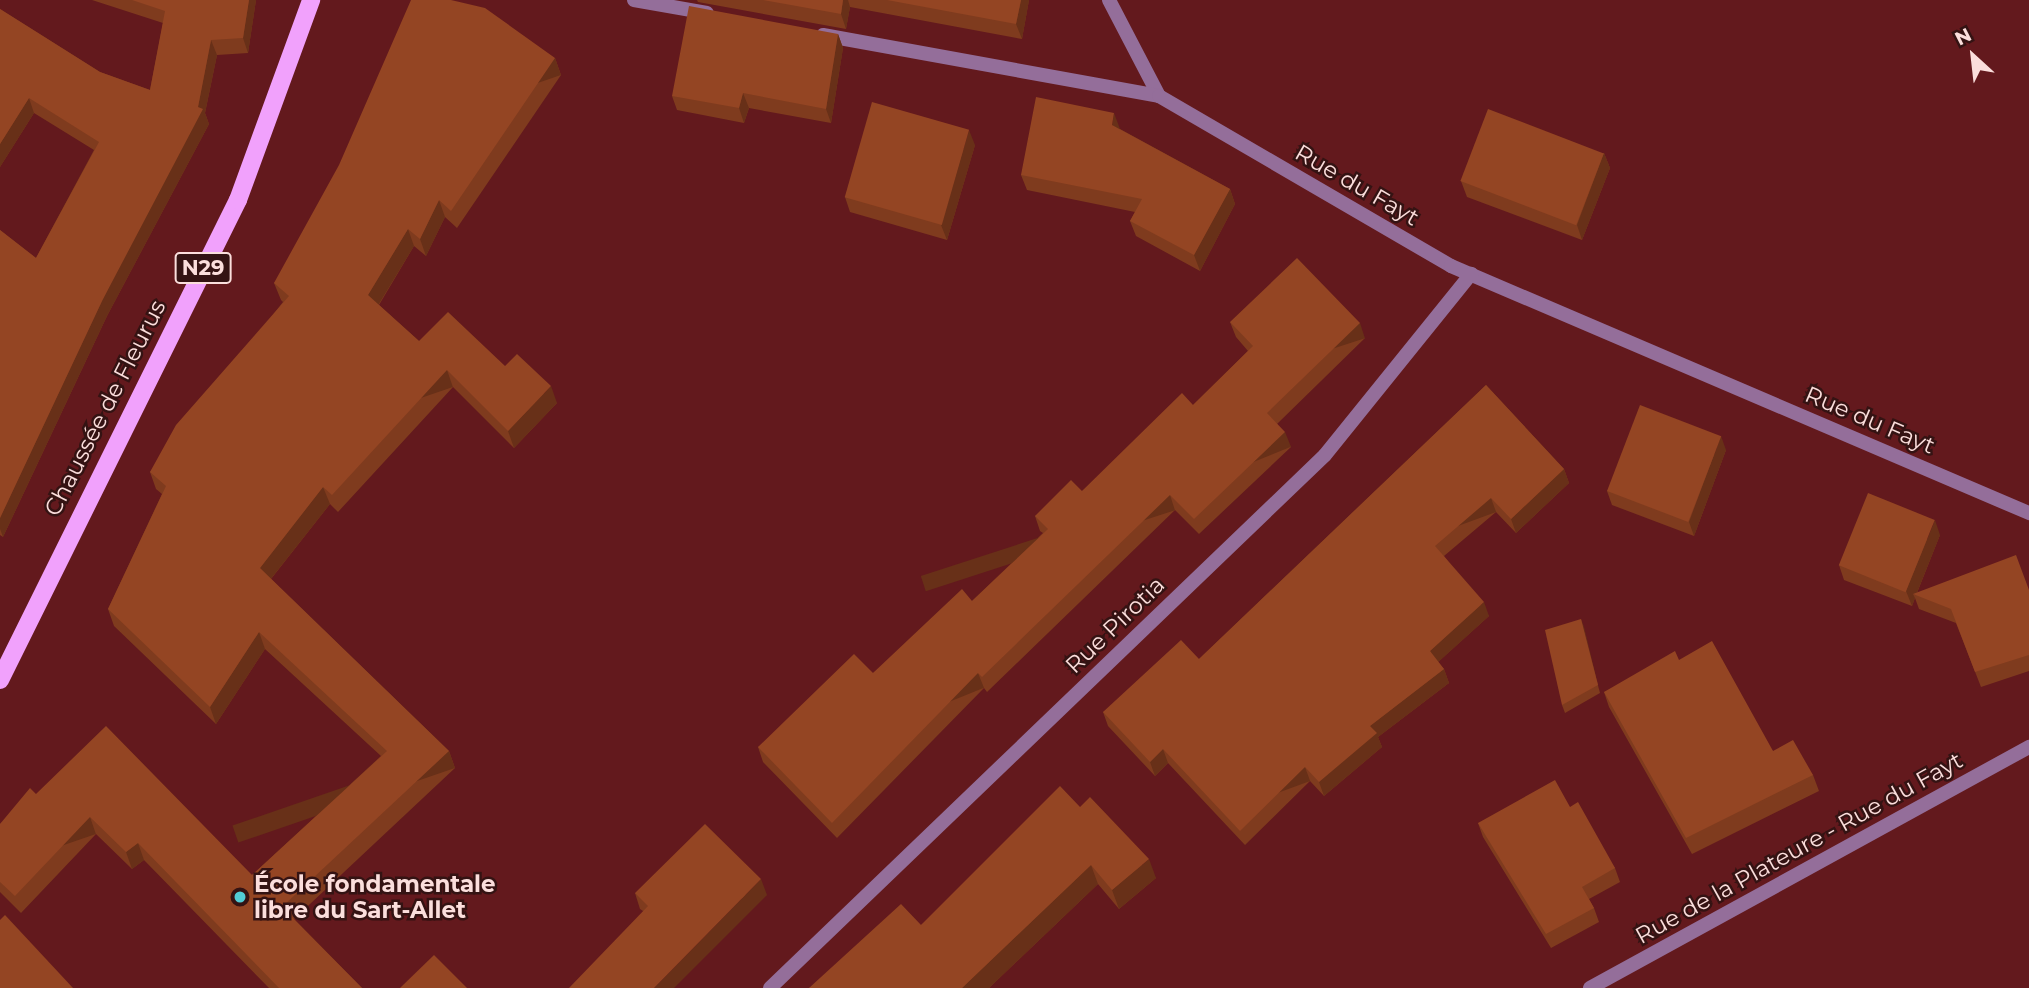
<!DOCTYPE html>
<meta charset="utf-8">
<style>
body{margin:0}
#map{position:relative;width:2029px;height:988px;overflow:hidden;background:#63191d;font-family:Montserrat,sans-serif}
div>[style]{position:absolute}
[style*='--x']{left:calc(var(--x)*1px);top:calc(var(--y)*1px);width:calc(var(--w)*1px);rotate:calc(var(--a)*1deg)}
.street>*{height:14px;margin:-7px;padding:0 7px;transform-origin:7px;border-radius:7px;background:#946e9a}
.primary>*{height:18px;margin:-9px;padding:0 9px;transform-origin:9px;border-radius:9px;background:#f1a1fc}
.wall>*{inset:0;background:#7f3b1e}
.shaded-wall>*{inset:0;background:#683018;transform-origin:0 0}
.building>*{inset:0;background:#944523;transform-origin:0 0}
.dots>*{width:19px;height:19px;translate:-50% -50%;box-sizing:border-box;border:4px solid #341313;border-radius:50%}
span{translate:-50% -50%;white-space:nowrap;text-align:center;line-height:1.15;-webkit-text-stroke:5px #341313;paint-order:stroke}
.shield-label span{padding:2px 5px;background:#341313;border:2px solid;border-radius:5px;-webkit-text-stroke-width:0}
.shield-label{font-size:21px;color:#fbdedc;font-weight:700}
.street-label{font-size:23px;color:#fbdedc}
.poi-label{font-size:23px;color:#fbdedc;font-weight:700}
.left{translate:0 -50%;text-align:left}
.north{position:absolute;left:1938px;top:21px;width:70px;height:70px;-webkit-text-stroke:5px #341313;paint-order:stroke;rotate:333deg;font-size:19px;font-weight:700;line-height:28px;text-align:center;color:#fbdedc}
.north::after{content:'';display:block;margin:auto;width:24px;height:32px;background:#fbdedc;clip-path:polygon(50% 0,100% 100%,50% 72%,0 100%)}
</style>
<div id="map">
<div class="street">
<div style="--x:634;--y:0;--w:74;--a:10.1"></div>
<div style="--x:1109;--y:0;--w:108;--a:62.5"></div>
<div style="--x:823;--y:35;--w:341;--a:10.3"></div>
<div style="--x:1159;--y:96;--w:338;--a:30.2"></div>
<div style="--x:1451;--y:266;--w:629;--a:23.14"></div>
<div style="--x:770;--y:988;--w:769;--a:-43.84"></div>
<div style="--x:1325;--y:455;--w:233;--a:-51.1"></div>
<div style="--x:1590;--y:988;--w:501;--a:-28.77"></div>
</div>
<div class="primary">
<div style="--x:0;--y:680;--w:536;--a:-63.63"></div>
<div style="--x:238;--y:200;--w:213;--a:-69.9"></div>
</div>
<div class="wall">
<div style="clip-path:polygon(92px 0,256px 0,248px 53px,217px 55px,205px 113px,209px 124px,107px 316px,3px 537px,0 535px,0 230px,36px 258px,94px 150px,34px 113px,0 167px,0 9px,100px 72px,150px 90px,163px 23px)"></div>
<div style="clip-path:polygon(697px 0,1029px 0,1022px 39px,850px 7px,846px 29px,698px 2px)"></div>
<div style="clip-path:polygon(838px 34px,843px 48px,831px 123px,749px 108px,744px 123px,677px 110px,672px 96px)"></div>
<div style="clip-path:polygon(555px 58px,561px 75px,457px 228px,445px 217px,426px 256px,414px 246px,379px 305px,419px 341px,505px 366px,557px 403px,514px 448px,453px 387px,338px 512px,330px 504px,271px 579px,449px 751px,455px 768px,294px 919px,362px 988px,269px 988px,144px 860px,132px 869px,96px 834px,21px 913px,0 892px,0 824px,36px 794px,252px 875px,381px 756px,265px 649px,216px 724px,114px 626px,108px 609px,162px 494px,156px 489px,150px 472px,283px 302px,281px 300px,274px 283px)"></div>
<div style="clip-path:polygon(1120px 129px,1230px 189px,1235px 204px,1200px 271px,1136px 236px,1130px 221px,1135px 212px,1027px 190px,1021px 175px)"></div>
<div style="clip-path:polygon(975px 145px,947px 240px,850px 212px,845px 197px)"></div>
<div style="clip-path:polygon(1604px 153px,1610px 168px,1582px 240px,1467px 197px,1461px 181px)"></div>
<div style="clip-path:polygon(1230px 322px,1365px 338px,1277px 424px,1291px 447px,1199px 534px,1175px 510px,987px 692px,984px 688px,837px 838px,763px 762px,758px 747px,873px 673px,972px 601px,1043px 533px,1040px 531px,1035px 516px,1082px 491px,1193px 405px,1248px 351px,1236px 337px)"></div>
<div style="clip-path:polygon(1486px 385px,1564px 469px,1569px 483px,1516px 533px,1496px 512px,1444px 556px,1489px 616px,1438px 662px,1444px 669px,1449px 683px,1378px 737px,1382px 747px,1324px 796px,1310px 781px,1245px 845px,1168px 763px,1155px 776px,1108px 726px,1103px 712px,1199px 659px)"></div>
<div style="clip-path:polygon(1726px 450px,1694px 536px,1612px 505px,1607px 491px)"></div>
<div style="clip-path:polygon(1940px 535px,1917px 593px,2029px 590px,2029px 671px,1981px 687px,1956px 623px,1919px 609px,1915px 598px,1912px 606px,1844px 580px,1839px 565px)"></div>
<div style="clip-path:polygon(1581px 619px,1600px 693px,1565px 713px,1562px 705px)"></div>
<div style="clip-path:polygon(1679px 660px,1773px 751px,1813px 775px,1819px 791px,1692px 854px,1609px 707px,1604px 692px)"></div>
<div style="clip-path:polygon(1080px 807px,1156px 878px,1119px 909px,1098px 884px,989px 988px,809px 988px,921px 925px)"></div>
<div style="clip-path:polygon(1570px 807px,1615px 868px,1620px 882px,1589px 899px,1594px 908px,1599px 922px,1551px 948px,1483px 837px,1478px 823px)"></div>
<div style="clip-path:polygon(635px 893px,767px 895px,643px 911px,640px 909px)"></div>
</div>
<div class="shaded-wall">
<div style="clip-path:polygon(249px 0,256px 0,248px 53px,243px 38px)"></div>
<div style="clip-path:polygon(843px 0,848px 0,850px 7px,846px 29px,841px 14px)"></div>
<div style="clip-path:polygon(1021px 0,1029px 0,1022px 39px,1016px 24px)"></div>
<div style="clip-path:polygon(838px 34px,843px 48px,831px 123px,826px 109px)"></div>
<div style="clip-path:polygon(211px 40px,217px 55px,205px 113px,209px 124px,107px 316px,3px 537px,0 529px,0 518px,102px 301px,198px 107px)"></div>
<div style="left:555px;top:58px;width:18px;height:185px;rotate:71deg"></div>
<div style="clip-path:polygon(743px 93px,749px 108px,744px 123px,739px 108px)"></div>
<div style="clip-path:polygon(29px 98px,34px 113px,0 167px,0 144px)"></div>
<div style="clip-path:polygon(1114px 113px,1120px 129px,1118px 141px,1112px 125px)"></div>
<div style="clip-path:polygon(969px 130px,975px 145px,947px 240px,941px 225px)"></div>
<div style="clip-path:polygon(1604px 153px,1610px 168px,1582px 240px,1577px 225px)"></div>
<div style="clip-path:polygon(1230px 189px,1235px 204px,1200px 271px,1194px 255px)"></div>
<div style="clip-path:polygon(439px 200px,445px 217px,426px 256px,420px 239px)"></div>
<div style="clip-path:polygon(408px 229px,414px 246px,374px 312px,368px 295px)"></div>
<div style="left:1360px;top:323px;width:16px;height:129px;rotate:72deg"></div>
<div style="left:447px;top:370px;width:18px;height:170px;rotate:71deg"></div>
<div style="clip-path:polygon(551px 386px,557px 403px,514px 448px,508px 431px)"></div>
<div style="left:1285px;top:432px;width:16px;height:126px;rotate:68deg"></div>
<div style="clip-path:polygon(1721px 436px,1726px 450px,1694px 536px,1689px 522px)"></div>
<div style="clip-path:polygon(1564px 469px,1569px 483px,1516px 533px,1511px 519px)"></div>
<div style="clip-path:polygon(323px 487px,330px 504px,266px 585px,260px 568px)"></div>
<div style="left:1170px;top:495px;width:16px;height:262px;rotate:72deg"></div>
<div style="left:1491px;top:498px;width:15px;height:74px;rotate:70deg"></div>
<div style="clip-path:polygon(1935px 520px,1940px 535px,1916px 595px,1913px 594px,1915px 598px,1912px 606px,1906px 591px)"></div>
<div style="clip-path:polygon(1484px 602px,1489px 616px,1435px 665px,1430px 651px)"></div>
<div style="clip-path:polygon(1581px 619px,1584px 627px,1600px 693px,1598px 685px)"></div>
<div style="clip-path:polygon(259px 632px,265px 649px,216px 724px,210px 707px)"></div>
<div style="clip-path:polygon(1444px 669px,1449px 683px,1378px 737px,1382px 747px,1324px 796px,1319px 782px,1370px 726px)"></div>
<div style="left:978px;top:673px;width:16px;height:209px;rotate:68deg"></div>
<div style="clip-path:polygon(1163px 749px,1168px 763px,1155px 776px,1150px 762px)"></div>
<div style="left:449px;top:751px;width:18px;height:229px;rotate:71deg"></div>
<div style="left:1305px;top:767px;width:15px;height:91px;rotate:70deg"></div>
<div style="left:90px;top:817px;width:18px;height:109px;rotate:71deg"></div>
<div style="clip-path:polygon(138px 843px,144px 860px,132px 869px,126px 852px)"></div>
<div style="clip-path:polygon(1149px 859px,1156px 878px,1119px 909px,1112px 890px)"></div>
<div style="clip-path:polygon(1091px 865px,1098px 884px,989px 988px,962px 988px)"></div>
<div style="clip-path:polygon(761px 879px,767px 895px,674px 988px,654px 988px)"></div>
</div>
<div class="building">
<div style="clip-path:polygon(132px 0,249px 0,243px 38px,211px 40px,198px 107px,203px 109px,102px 301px,0 518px,0 230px,36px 258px,99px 142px,29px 98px,0 144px,0 9px,100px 72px,150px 90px,165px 11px)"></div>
<div style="clip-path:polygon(411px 0,451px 0,485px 8px,555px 58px,451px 211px,439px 200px,420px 239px,408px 229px,368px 295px,419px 341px,448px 312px,505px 366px,517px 354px,551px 386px,508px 431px,447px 370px,332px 495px,323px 487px,260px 568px,449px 751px,282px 907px,362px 988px,279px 988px,138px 843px,126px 852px,90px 817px,15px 896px,0 882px,0 824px,30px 788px,36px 794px,106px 726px,252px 875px,387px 751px,259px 632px,210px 707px,108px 609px,166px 486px,150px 472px,176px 425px,289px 296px,274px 283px,339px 165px)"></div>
<div style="clip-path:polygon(763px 0,843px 0,841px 14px)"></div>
<div style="clip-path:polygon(887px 0,1021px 0,1016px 24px)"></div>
<div style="clip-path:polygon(689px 6px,838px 34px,826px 109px,743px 93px,739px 108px,672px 96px)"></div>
<div style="clip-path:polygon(1036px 97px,1114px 113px,1112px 125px,1230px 189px,1194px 255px,1130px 221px,1142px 199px,1021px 175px)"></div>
<div style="left:872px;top:102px;width:101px;height:99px;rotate:16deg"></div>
<div style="left:1488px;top:109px;width:124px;height:77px;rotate:21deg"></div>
<div style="clip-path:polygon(1297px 258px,1360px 323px,1267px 413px,1285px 432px,1194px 519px,1170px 495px,982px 677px,978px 673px,832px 823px,758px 747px,854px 654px,873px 673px,962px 589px,972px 601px,1048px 529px,1035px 516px,1071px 480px,1082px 491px,1182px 393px,1193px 405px,1253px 346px,1230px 322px)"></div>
<div style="clip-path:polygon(1486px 385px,1564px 469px,1511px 519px,1491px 498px,1435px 546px,1484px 602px,1430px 651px,1444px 669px,1370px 726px,1377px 733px,1319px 782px,1305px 767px,1240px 831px,1163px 749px,1150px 762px,1103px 712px,1181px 640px,1199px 659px)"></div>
<div style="left:1640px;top:405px;width:87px;height:92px;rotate:21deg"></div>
<div style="left:1868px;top:493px;width:72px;height:78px;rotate:22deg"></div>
<div style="clip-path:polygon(2016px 555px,2029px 590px,2029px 655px,1975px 672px,1951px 609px,1913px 594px)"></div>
<div style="clip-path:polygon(1581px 619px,1598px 685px,1562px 705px,1545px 630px)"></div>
<div style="clip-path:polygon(1712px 641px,1773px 751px,1793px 740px,1813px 775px,1686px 838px,1604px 692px,1675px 651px,1679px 660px)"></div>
<div style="clip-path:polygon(1555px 780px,1570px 807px,1578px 802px,1615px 868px,1582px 887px,1594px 908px,1546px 934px,1478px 823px)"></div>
<div style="clip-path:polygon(1060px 786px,1080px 807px,1090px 797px,1149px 859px,1112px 890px,1091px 865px,962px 988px,809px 988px,901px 904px,921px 925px)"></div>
<div style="clip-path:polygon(705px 824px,761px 879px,654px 988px,569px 988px,648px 906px,635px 893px)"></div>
<div style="clip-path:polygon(5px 915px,73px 988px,0 988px,0 920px)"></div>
<div style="clip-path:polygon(434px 955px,467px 988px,400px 988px)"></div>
</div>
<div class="dots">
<div style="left:240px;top:897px;background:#52ccd5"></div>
</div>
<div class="shield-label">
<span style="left:203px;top:268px">N29</span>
</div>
<div class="street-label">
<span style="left:1357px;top:185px;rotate:30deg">Rue du Fayt</span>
<span style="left:105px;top:408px;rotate:-63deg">Chaussée de Fleurus</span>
<span style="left:1870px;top:420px;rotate:23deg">Rue du Fayt</span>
<span style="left:1115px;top:625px;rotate:-44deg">Rue Pirotia</span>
<span style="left:1799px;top:848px;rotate:-29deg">Rue de la Plateure - Rue du Fayt</span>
</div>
<div class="poi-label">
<span class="left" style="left:254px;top:897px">École fondamentale<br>libre du Sart-Allet</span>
</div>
<div class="north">N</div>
</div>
